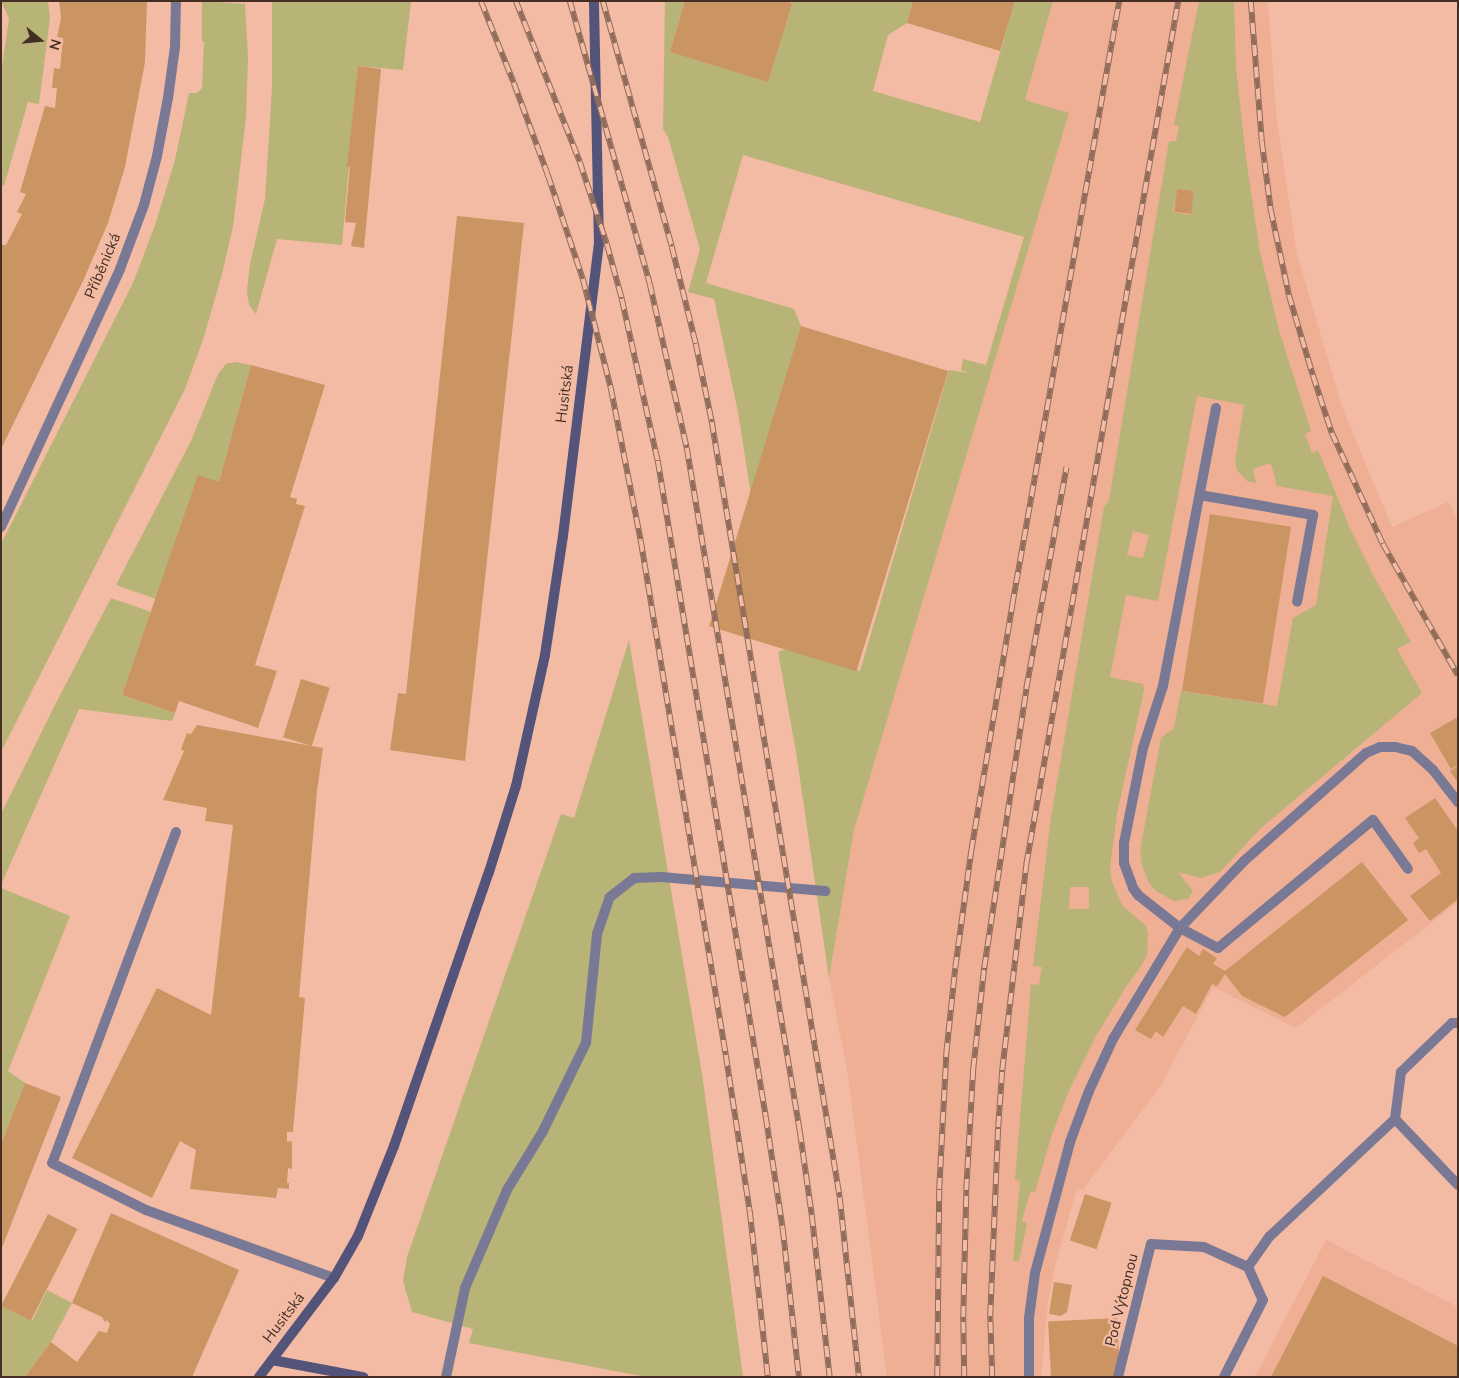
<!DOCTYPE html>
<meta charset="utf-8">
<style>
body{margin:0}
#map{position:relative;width:1459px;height:1378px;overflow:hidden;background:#f3bba3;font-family:"Nunito Sans",sans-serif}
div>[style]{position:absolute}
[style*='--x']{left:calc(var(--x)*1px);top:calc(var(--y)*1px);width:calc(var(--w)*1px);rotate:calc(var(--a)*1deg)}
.built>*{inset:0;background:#eeaf94}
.green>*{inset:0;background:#b8b377}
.building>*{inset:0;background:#ca9562;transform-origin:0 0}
.lane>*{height:10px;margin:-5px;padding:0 5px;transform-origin:5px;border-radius:5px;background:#797995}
.street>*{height:10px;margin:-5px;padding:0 5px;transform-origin:5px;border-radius:5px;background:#797995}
.secondary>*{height:10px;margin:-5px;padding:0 5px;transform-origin:5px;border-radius:5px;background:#54537a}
.rail>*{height:5.5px;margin-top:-2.75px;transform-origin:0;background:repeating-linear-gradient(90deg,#f3bba3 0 11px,#906c5c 0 22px);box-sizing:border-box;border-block:1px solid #906c5c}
span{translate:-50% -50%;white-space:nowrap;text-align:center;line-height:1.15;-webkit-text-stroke:4.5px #f3bba3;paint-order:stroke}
.street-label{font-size:15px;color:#452f25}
.frame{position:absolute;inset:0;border:2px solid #452f25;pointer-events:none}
.north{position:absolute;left:15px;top:15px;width:50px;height:50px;-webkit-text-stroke:4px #f3bba3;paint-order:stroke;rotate:107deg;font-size:14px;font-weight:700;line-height:20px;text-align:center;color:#452f25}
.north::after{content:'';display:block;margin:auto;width:18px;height:22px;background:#452f25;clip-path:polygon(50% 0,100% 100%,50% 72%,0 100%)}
</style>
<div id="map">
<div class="built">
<div style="clip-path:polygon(1053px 1px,1268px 1px,1276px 114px,1297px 254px,1342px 407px,1392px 527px,1448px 502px,1458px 520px,1458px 902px,1296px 1028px,1213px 987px,1160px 1087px,1083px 1190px,1077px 1188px,1055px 1266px,1048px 1302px,1041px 1377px,887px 1377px,848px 1075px,829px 978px,854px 830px,1069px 113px,1025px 100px)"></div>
<div style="clip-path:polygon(1326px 1240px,1458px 1307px,1458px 1377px,1255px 1377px)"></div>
</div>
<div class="green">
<div style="clip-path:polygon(1px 1px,48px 1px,50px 18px,39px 104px,28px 102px,4px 186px,1px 185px,1px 75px,9px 18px)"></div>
<div style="clip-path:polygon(202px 1px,245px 4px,248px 57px,246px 117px,233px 227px,222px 274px,203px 340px,185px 389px,1px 752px,1px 544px,133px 283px,155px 225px,175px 160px,189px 93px,197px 93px,202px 88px,204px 42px,202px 41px)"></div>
<div style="clip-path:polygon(272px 1px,411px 1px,403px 70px,358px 66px,342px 245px,277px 239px,256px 314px,249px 305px,247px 291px,250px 264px,265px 199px,272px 88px)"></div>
<div style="clip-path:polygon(665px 1px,685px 1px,670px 52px,768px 81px,792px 4px,787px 1px,913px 1px,907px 23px,888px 35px,873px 91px,980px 122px,1015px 1px,1053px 1px,1025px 100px,1069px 113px,854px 830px,829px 978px,796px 752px,778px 652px,786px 649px,860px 671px,949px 370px,969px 373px,961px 370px,963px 359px,986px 365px,1024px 237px,743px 155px,706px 283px,794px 309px,801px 326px,751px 495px,738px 412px,714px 299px,688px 292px,700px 249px,668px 137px,663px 129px)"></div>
<div style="clip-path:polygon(evenodd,1199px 1px,1234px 1px,1236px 68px,1246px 158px,1260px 252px,1279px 330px,1311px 431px,1305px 434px,1312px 453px,1318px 450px,1349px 526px,1373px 575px,1411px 642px,1397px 649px,1422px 693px,1261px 828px,1220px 872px,1201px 878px,1178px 872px,1193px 891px,1188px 899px,1174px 901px,1156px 891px,1149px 883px,1142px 865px,1140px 851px,1161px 738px,1174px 728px,1181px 691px,1277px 706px,1293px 618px,1316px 605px,1333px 496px,1277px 486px,1271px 463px,1253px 469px,1256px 483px,1247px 481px,1237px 470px,1235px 461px,1244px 405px,1197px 396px,1158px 601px,1126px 595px,1110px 677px,1143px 684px,1144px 690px,1117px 814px,1110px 868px,1112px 882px,1122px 905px,1146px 926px,1148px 935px,1147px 954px,1142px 965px,1126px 987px,1096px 1036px,1068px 1093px,1052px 1134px,1035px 1192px,1031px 1191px,1028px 1199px,1022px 1221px,1027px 1223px,1019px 1261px,1013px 1261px,1020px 1181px,1015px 1180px,1031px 984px,1039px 985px,1042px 967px,1033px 966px,1051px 817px,1104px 507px,1109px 500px,1169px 141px,1176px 141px,1179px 126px,1174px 125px,1199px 1px,1177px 189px,1194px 191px,1190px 215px,1173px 212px,1177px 189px,1199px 1px,1133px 531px,1149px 535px,1143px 558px,1127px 555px,1133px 531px,1199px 1px,1070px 887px,1089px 887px,1089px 909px,1069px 909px,1070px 887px)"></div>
<div style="clip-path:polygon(235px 362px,251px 365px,219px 482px,198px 476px,156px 599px,116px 585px,191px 441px,218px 374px,226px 364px)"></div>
<div style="clip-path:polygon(111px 598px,151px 612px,122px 695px,175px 713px,172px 721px,79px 709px,1px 885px,1px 814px,58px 699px)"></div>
<div style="clip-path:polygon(629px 640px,703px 1080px,743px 1377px,646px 1377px,469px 1343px,473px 1329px,412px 1312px,403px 1281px,407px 1257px,561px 814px,574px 818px)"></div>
<div style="clip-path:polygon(1px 888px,70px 916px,8px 1071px,25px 1083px,1px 1144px)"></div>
<div style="clip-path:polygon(47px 1290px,72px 1303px,51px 1342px,25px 1377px,1px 1377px,1px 1297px,4px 1307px,32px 1321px)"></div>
</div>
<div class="building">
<div style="clip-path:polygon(59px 1px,147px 1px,145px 62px,125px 167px,108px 223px,84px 279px,1px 449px,1px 245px,6px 245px,22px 214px,17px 212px,26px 194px,20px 192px,45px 106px,55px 108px,57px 88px,52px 88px,54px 68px,60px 69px,63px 38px,57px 37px,61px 18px)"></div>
<div style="clip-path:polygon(685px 1px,787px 1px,792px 4px,768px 82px,670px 52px)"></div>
<div style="clip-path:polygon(913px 1px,1015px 1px,1000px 51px,907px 23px)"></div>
<div style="clip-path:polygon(358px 66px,381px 69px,364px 248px,351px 246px,356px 223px,345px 222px,350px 167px,347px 167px)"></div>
<div style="left:1177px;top:189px;width:17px;height:23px;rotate:7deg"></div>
<div style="clip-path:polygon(457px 216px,524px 223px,465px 761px,390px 750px,398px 693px,406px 694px)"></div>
<div style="left:801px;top:326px;width:154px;height:314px;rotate:17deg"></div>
<div style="clip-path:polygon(251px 365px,325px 385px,290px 497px,297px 499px,296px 504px,305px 506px,255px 665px,277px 671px,258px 728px,179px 701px,175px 713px,122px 695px,198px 475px,219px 482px)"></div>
<div style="left:1210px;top:514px;width:82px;height:179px;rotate:9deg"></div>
<div style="left:301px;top:679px;width:30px;height:61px;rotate:17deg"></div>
<div style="clip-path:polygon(1456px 718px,1458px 721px,1458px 765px,1451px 769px,1430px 733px)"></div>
<div style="clip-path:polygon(197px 725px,323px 748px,317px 791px,299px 997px,305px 998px,293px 1132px,287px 1132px,287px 1142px,292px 1141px,292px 1169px,288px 1168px,287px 1183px,289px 1183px,289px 1189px,278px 1188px,276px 1198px,190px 1189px,196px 1150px,180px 1141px,152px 1198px,72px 1158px,157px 988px,211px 1015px,233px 825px,205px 821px,207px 808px,163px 800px,184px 751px,181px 749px,187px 733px,191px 734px)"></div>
<div style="clip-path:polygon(1458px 766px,1458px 783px,1450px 771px)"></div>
<div style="clip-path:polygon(1435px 798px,1458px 831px,1458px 899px,1430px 921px,1410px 896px,1441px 873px,1426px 849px,1419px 853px,1413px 843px,1419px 838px,1405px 818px)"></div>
<div style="clip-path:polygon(1362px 862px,1408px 920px,1285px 1017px,1242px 996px,1225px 974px,1217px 986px,1212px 984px,1196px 1014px,1183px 1006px,1163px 1037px,1156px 1031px,1151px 1039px,1135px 1030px,1187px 947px,1199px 956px,1203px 949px,1217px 958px,1213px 964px,1225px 971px)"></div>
<div style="clip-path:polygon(25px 1083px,61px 1097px,1px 1250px,1px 1144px)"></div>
<div style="left:1085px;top:1194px;width:28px;height:49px;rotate:18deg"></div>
<div style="clip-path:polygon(111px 1213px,239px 1270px,192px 1377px,25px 1377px,51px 1342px,77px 1362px,99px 1331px,107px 1333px,110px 1324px,107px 1320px,105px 1322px,102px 1317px,72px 1303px)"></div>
<div style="left:48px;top:1214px;width:33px;height:103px;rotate:27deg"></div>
<div style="clip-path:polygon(1323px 1276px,1458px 1346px,1458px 1377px,1271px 1377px)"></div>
<div style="clip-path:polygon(1054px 1282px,1072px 1285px,1067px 1312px,1061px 1316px,1049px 1314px)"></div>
<div style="left:1117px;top:1318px;width:59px;height:69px;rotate:87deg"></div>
</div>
<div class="lane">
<div style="--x:1216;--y:408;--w:283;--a:100.8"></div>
<div style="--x:1163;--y:686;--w:65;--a:107.9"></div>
<div style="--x:1143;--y:748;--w:97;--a:101.3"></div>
<div style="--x:1124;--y:843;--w:20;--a:90"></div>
<div style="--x:1124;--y:863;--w:27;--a:70"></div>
<div style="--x:1133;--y:888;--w:9;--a:54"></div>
<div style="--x:1138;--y:895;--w:53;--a:38.2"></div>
<div style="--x:1180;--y:928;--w:93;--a:-46.3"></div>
<div style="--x:1244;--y:861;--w:163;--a:-41.5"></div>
<div style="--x:1366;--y:753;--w:15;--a:-23"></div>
<div style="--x:1380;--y:747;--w:15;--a:0"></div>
<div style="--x:1395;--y:747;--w:17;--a:13"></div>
<div style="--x:1412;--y:751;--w:28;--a:42"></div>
<div style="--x:1433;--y:770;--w:41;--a:52"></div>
<div style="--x:1200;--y:495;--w:115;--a:10"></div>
<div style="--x:1313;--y:515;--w:88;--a:100.4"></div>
<div style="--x:176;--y:832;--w:353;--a:110.5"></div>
<div style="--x:52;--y:1163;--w:105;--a:26.6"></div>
<div style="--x:146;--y:1210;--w:200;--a:19.9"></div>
<div style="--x:1458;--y:1023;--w:6;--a:180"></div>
<div style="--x:1452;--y:1023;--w:71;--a:136.1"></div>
<div style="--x:1401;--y:1072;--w:47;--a:97.3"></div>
<div style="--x:1395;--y:1119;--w:91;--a:46.3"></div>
<div style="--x:1248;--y:1267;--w:38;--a:-55"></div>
<div style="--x:1270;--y:1236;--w:171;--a:-43.1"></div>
<div style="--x:446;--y:1377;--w:91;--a:-77.9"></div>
<div style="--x:465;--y:1288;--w:107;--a:-66.8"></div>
<div style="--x:507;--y:1190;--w:69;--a:-58.6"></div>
<div style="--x:543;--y:1131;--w:98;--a:-64"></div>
<div style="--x:586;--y:1043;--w:110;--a:-84.2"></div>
<div style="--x:597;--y:934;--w:39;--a:-71"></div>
<div style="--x:610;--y:897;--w:31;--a:-38"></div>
<div style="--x:634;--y:878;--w:27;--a:-2"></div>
<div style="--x:661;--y:877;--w:165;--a:4.9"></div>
<div style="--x:1029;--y:1377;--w:59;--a:-90"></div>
<div style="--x:1029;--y:1318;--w:45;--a:-82.4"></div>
<div style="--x:1035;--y:1273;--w:136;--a:-75"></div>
<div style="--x:1070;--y:1142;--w:54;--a:-69.6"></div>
<div style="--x:1089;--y:1091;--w:57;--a:-65.2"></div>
<div style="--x:1113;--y:1039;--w:130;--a:-58.9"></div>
<div style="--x:1180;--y:928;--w:43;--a:27.8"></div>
<div style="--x:1218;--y:948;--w:201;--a:-39.6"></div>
<div style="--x:1373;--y:820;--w:60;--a:54.5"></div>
</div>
<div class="street">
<div style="--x:1;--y:527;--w:284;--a:-65.2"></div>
<div style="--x:120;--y:269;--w:68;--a:-69.4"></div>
<div style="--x:144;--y:205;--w:51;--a:-75.1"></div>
<div style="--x:157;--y:156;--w:59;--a:-79.3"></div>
<div style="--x:168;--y:98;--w:51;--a:-82.2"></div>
<div style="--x:175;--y:47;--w:46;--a:-88.8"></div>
<div style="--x:1118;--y:1377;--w:137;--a:-76.1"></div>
<div style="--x:1151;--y:1244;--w:53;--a:3.2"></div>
<div style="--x:1204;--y:1247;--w:48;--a:24.4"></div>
<div style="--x:1248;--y:1267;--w:36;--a:66"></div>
<div style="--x:1263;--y:1300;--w:86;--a:116.9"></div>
</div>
<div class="secondary">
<div style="--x:272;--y:1360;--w:93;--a:10.6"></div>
<div style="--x:259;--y:1377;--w:124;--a:-52.9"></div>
<div style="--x:334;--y:1278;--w:48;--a:-60.3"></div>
<div style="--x:358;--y:1236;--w:97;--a:-68.2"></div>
<div style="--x:394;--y:1146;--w:290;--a:-70.9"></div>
<div style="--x:489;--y:872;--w:90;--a:-72.6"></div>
<div style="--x:516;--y:786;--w:134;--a:-77.5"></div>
<div style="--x:545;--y:655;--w:120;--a:-81.4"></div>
<div style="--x:563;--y:536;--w:294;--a:-83"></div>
<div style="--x:599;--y:244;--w:243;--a:-91.2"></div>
</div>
<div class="rail">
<div style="--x:481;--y:1;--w:88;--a:68.1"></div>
<div style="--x:514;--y:83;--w:98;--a:69.7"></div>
<div style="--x:548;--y:175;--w:110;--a:71.4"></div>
<div style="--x:583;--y:279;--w:113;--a:75.6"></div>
<div style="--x:611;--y:388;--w:156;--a:78.9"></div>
<div style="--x:641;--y:541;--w:521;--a:80.61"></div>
<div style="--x:726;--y:1055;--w:158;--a:81.3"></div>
<div style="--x:750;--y:1211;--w:167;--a:83.8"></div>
<div style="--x:516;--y:1;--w:173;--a:68.3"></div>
<div style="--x:580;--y:162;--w:86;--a:71.8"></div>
<div style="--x:607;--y:244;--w:57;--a:74.7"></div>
<div style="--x:622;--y:299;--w:166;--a:77.5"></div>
<div style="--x:658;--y:461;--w:665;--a:80.65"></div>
<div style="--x:766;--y:1117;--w:113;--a:81.4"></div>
<div style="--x:783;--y:1229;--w:149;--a:83.8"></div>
<div style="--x:570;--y:1;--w:294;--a:74.2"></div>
<div style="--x:650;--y:284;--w:168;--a:77.3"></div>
<div style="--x:687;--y:448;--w:692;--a:80.61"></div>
<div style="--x:800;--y:1131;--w:85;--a:81.9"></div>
<div style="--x:812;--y:1215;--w:163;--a:83.7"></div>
<div style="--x:603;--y:1;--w:255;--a:74.3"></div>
<div style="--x:672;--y:247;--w:100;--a:76.1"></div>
<div style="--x:696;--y:344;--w:80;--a:78.4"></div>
<div style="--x:712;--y:422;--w:786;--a:80.63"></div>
<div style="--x:840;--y:1198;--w:180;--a:83.9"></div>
<div style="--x:1251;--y:1;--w:140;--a:85.5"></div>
<div style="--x:1262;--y:141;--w:70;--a:82.6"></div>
<div style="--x:1271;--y:210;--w:87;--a:78"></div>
<div style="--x:1289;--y:295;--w:84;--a:73.3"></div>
<div style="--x:1313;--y:375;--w:61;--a:71.9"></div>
<div style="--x:1332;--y:433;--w:122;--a:65.3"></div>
<div style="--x:1383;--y:544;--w:151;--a:60.2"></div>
<div style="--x:937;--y:1377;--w:188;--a:-89.4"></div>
<div style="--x:939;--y:1189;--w:135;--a:-87"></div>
<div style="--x:946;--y:1054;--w:86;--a:-84"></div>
<div style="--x:955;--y:968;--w:118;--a:-82.2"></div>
<div style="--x:971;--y:851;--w:249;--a:-80.5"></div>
<div style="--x:1012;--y:605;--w:613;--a:-79.95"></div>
<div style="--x:964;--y:1377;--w:60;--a:-91"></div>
<div style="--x:963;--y:1317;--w:127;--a:-88.6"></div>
<div style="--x:966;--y:1190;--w:121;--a:-86.7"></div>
<div style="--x:973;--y:1069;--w:102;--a:-83.8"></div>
<div style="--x:984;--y:968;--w:282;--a:-81.4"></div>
<div style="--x:1026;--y:689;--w:225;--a:-79.7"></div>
<div style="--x:992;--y:1377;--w:61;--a:-91.9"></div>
<div style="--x:990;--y:1316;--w:189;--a:-87.6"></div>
<div style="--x:998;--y:1127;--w:57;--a:-86"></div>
<div style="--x:1002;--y:1070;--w:206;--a:-83.3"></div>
<div style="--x:1026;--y:865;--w:877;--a:-80.02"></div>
</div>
<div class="street-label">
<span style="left:103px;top:266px;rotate:-67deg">Příběnická</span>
<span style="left:565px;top:394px;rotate:-83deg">Husitská</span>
<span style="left:1122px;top:1300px;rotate:-76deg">Pod Výtopnou</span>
<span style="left:284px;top:1318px;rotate:-53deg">Husitská</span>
</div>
<div class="frame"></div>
<div class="north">N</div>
</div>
